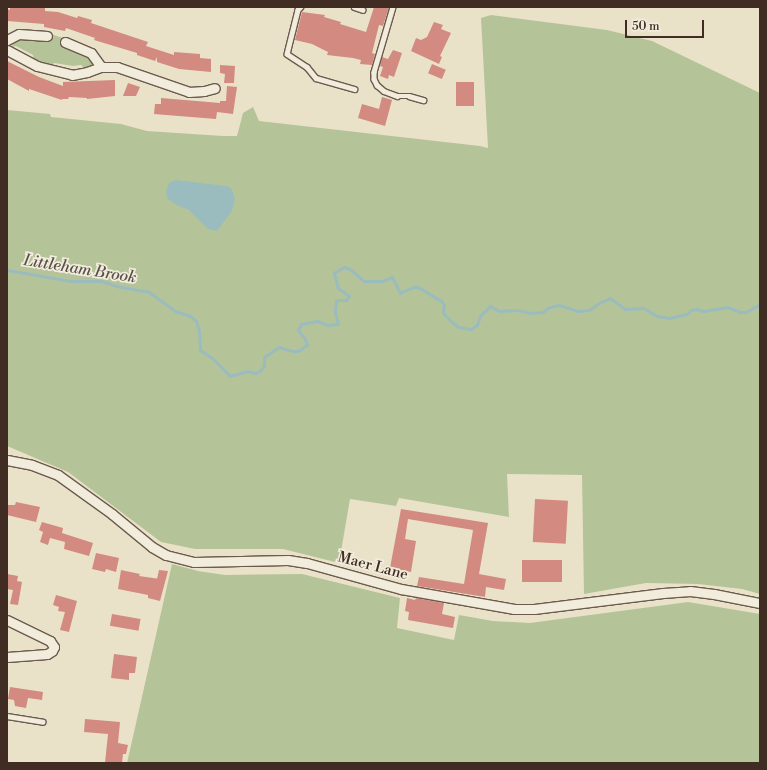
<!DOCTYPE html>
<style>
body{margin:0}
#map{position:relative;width:767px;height:770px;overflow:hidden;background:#eae2c8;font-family:"Libre Bodoni",serif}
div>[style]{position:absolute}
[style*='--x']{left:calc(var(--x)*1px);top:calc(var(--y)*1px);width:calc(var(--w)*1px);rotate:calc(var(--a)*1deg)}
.green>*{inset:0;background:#b5c498}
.water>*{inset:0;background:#9bbcbe}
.stream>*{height:3px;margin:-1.5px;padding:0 1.5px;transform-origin:1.5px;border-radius:1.5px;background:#9bbcbe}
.building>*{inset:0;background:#d28a81;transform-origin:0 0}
.roads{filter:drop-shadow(1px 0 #6b5a4d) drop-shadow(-1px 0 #6b5a4d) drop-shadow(0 1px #6b5a4d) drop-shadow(0 -1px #6b5a4d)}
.lane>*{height:4.5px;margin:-2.25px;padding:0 2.25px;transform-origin:2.25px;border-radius:2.25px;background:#f1ecdb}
.street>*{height:9px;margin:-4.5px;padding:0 4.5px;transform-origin:4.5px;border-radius:4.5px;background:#f1ecdb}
span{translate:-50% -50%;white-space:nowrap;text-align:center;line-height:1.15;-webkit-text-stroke:3.5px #f1ecdb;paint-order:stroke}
.street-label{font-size:15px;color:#412c24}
.water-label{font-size:16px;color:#58504a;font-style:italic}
.frame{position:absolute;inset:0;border:8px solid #412c24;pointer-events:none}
.scale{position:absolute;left:625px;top:20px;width:79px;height:18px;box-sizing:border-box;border:2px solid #412c24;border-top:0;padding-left:5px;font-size:12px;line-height:14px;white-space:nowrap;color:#412c24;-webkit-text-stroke:3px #f1ecdb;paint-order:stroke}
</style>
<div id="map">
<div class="green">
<div style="clip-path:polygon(491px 15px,607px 30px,652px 41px,760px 93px,760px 594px,742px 589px,698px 584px,646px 583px,584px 594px,582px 475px,507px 474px,509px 517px,399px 498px,396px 506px,350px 499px,339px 563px,283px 549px,195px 549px,161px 542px,68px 472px,7px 446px,7px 110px,50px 114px,51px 117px,121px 124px,147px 131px,223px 136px,237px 136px,243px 113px,253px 107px,259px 121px,480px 146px,488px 148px,481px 18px)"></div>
<div style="clip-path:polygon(51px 34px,63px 38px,61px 43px,86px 54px,94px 61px,91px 67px,86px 69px,81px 65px,73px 66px,54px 63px,51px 66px,45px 65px,34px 60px,33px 55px,16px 46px,12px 47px,14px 40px,40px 37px,50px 40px)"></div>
<div style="clip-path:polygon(172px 564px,198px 571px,225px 575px,302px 574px,400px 598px,397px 628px,454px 640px,459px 615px,493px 621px,530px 623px,688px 602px,760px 614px,760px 763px,127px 763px)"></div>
</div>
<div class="water">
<div style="clip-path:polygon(176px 180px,226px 186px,231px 188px,235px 198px,232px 211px,217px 231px,208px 229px,189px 210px,176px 205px,167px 198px,166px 191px,169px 183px)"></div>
</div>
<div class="stream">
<div style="--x:7;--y:270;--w:65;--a:9.8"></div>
<div style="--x:71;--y:281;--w:30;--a:0"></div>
<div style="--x:101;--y:281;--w:16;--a:18"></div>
<div style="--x:116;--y:286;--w:34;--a:10"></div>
<div style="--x:149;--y:292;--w:32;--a:36"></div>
<div style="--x:175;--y:311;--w:16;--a:18"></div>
<div style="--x:190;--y:316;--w:8;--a:40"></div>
<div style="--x:196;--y:321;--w:10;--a:73"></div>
<div style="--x:199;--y:331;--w:19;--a:87"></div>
<div style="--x:200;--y:350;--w:14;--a:34"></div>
<div style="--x:212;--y:358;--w:25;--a:45"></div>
<div style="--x:230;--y:376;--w:18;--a:-16"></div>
<div style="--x:247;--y:371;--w:9;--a:13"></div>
<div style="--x:256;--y:373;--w:6;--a:-31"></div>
<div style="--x:261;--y:370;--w:6;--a:-59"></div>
<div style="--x:264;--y:365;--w:8;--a:-90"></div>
<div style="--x:264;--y:357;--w:18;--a:-34"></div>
<div style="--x:279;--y:347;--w:14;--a:17"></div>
<div style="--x:292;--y:351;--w:6;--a:0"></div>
<div style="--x:298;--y:351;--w:11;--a:-34"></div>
<div style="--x:307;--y:345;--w:6;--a:-108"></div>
<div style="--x:305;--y:339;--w:11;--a:-128"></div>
<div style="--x:298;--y:330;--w:7;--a:-63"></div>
<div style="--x:301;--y:324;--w:16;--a:-11"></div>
<div style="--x:317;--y:321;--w:12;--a:20"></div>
<div style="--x:328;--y:325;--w:10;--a:-6"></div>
<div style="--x:338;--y:324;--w:12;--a:-104"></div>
<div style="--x:335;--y:312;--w:12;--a:-85"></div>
<div style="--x:336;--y:300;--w:10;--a:0"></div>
<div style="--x:346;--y:300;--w:5;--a:-53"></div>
<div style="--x:349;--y:296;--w:14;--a:-144"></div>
<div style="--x:338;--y:288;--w:16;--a:-105"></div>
<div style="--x:334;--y:273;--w:12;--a:-31"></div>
<div style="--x:344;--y:267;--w:6;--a:18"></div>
<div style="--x:350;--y:269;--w:18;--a:41"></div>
<div style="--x:364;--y:281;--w:18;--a:0"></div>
<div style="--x:382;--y:281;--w:11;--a:-22"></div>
<div style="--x:392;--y:277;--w:18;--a:63"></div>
<div style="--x:400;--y:293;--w:14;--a:-25"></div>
<div style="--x:413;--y:287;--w:5;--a:0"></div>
<div style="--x:418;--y:287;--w:27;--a:31"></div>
<div style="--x:441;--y:301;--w:5;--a:53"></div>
<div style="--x:444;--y:305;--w:6;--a:99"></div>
<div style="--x:443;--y:311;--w:3;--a:72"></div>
<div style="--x:444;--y:314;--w:13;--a:45"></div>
<div style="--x:453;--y:323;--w:6;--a:39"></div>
<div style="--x:458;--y:327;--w:13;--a:9"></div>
<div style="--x:471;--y:329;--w:7;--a:-34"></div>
<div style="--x:477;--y:325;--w:9;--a:-72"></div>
<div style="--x:480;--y:316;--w:14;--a:-45"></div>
<div style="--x:490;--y:306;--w:10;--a:29"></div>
<div style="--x:499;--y:311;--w:19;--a:-3"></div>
<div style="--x:518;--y:310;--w:12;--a:14"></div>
<div style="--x:530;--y:313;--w:13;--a:-4"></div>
<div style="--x:543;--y:312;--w:6;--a:-45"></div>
<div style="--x:547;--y:308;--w:12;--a:-14"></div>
<div style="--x:559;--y:305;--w:19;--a:18"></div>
<div style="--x:577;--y:311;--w:12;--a:-5"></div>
<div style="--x:589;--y:310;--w:12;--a:-35"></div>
<div style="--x:599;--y:303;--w:12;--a:-24"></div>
<div style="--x:610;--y:298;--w:19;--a:36"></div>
<div style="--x:625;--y:309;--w:19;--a:-3"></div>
<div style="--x:644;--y:308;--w:15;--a:32"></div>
<div style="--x:657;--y:316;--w:12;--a:9"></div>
<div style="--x:669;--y:318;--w:18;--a:-13"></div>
<div style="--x:687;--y:314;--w:6;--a:-45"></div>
<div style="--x:691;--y:310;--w:6;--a:-9"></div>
<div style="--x:697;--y:309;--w:6;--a:18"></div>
<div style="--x:703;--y:311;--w:24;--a:-9"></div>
<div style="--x:727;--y:307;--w:14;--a:21"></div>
<div style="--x:740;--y:312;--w:6;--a:0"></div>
<div style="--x:746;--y:312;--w:16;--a:-30"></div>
</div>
<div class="building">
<div style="clip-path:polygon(10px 7px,45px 7px,45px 11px,58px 12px,77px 18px,78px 16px,92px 20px,91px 23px,148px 42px,146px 46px,174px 55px,174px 52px,200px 54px,200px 58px,211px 59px,211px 72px,179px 69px,157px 62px,157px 57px,155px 61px,137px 55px,137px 53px,94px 40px,95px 38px,66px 28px,65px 31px,44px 27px,44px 24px,7px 21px,7px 9px,10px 10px)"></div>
<div style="clip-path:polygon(374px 7px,389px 7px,383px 26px,379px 25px,372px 53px,375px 54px,372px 65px,360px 64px,361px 60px,353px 58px,327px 55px,328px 52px,312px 44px,295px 40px,302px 12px,325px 15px,324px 17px,341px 22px,340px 24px,366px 32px)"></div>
<div style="clip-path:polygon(434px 22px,443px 25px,441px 29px,451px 33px,440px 56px,442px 57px,439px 64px,411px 51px,416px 38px,421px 40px,427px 37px)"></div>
<div style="clip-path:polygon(393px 50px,402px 53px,394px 77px,389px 75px,388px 79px,380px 76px,383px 67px,380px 66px,382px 57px,388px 59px)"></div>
<div style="clip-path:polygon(7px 61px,39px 77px,63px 86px,63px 82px,115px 80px,115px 96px,87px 99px,87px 98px,69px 97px,68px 99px,62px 99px,62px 100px,29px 89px,29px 91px,7px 79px)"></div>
<div style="left:432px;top:64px;width:15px;height:10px;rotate:23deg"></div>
<div style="clip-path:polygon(220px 65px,235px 66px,234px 83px,224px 83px,225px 74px,220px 73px)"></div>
<div style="left:474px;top:82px;width:24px;height:18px;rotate:90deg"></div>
<div style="clip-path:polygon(128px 83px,140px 87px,136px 96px,123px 96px)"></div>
<div style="clip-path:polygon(227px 86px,237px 87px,233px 114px,217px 112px,216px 119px,154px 114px,155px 104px,161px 104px,161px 98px,220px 103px,220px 101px,226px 101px)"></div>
<div style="clip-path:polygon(382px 97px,392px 100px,385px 126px,358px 118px,362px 104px,379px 109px)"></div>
<div style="left:535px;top:499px;width:33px;height:43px;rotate:3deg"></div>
<div style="clip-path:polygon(16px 502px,40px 507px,36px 522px,7px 515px,7px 505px,15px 505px)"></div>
<div style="clip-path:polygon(401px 509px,488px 523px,479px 574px,506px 579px,504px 590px,486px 587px,485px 597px,417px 586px,419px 577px,464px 584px,473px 530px,408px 519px,405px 539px,416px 541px,411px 572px,390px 568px)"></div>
<div style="clip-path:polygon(42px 522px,63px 528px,62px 533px,93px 543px,89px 556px,64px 549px,65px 542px,50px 538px,48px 545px,40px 542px,43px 532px,39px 530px)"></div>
<div style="clip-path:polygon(96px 553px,119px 558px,116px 572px,106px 569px,105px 572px,92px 569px)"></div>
<div style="left:522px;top:560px;width:40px;height:22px"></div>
<div style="clip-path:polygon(121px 570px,140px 574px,139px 576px,160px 579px,157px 579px,159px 570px,168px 571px,160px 601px,148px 598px,148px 595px,118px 589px)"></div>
<div style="clip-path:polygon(7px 574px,18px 576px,17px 581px,22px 582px,18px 605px,10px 604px,13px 590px,7px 589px)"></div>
<div style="clip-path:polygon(56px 595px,77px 601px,69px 632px,60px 630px,65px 612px,58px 611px,59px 607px,53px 605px)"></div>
<div style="clip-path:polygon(407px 598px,415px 600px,416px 598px,444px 603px,442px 614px,455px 617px,453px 628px,408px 620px,409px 612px,405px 611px)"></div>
<div style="left:112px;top:614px;width:29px;height:12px;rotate:10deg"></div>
<div style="clip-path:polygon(114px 654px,137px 657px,135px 673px,129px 673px,129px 680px,111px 678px)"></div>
<div style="clip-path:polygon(10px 687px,43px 692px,42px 700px,28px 698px,26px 708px,15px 706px,14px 700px,8px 699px)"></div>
<div style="clip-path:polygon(85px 719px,120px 722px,118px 743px,128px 745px,126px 754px,123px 754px,122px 763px,105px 763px,108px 734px,84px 732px)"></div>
</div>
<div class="roads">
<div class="lane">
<div style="--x:301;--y:7;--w:4;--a:135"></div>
<div style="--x:298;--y:10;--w:45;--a:104"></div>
<div style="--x:287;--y:54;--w:24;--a:33"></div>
<div style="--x:307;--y:67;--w:14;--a:51"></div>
<div style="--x:316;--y:78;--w:40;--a:16"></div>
<div style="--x:354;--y:7;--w:9;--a:18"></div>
<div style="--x:393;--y:7;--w:68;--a:106.3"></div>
<div style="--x:374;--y:72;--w:7;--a:90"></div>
<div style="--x:374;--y:79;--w:7;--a:63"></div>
<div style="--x:377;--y:85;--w:9;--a:41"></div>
<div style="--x:384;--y:91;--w:14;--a:21"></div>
<div style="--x:397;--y:96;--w:12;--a:0"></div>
<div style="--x:409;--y:96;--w:15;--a:16"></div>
<div style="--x:7;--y:716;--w:36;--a:9"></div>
</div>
<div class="street">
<div style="--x:7;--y:40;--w:13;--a:-27"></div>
<div style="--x:19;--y:34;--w:28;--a:4"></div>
<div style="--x:65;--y:42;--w:28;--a:23"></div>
<div style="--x:91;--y:53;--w:17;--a:54"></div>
<div style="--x:7;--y:50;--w:34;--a:28"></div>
<div style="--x:37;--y:66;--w:36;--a:14"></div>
<div style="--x:72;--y:75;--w:15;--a:-11"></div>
<div style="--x:87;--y:72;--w:15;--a:-20"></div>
<div style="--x:101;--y:67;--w:16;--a:0"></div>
<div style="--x:117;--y:67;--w:76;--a:19.1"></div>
<div style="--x:189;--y:92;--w:15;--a:-4"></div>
<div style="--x:204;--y:91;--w:11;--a:-15"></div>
<div style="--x:7;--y:460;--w:25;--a:11"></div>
<div style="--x:32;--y:465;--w:28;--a:21"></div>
<div style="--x:58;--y:475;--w:67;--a:35.8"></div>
<div style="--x:112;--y:514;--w:52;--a:39.5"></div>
<div style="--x:152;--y:547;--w:16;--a:30"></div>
<div style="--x:166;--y:555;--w:29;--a:14"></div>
<div style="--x:194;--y:562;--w:94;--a:-1.2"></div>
<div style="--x:288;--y:560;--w:19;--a:9"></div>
<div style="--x:307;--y:563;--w:98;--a:15.5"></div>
<div style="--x:401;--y:589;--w:115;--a:10"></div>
<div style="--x:514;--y:609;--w:20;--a:0"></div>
<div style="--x:534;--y:609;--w:130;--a:-7.1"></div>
<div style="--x:663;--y:593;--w:27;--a:-4"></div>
<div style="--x:690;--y:591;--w:24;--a:7"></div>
<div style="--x:714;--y:594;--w:47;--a:11.1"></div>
<div style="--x:7;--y:620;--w:48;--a:26"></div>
<div style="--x:50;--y:641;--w:7;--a:56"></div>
<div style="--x:54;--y:647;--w:4;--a:117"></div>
<div style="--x:52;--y:651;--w:6;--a:149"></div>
<div style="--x:47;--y:654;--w:40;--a:175.7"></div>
</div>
</div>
<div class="street-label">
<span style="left:373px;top:566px;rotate:15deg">Maer Lane</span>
</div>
<div class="water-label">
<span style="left:80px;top:269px;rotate:9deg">Littleham Brook</span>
</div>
<div class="frame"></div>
<div class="scale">50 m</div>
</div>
